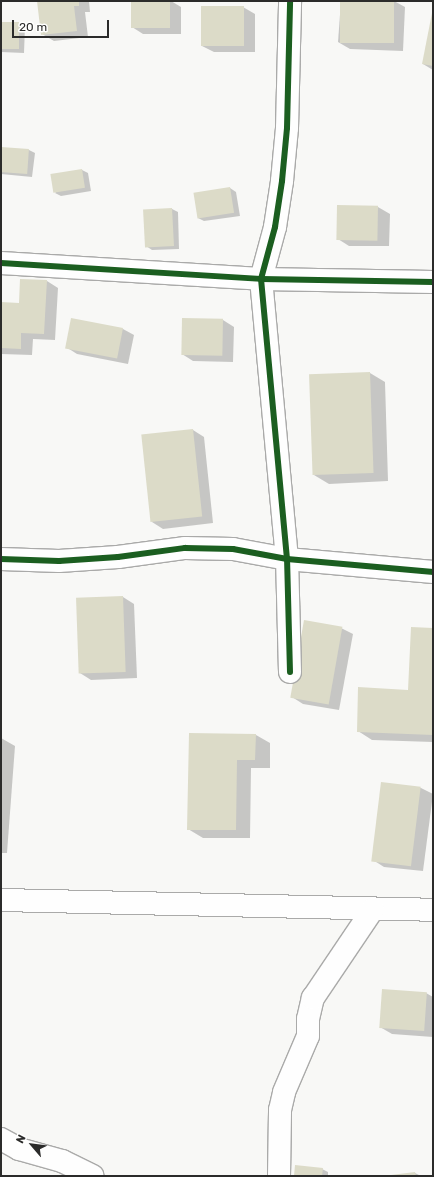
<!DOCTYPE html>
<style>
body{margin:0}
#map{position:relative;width:434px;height:1177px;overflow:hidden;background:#f8f8f6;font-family:Rubik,sans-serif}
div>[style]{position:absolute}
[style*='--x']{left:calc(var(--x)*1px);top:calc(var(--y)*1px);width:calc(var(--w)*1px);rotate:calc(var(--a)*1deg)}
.shadow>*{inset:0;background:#0003}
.building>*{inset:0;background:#dcdbc8;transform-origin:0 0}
.roads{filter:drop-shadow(1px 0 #aaaaa9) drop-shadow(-1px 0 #aaaaa9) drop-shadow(0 1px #aaaaa9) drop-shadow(0 -1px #aaaaa9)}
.street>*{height:22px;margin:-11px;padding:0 11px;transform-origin:11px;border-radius:11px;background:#fefefe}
.cycleway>*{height:6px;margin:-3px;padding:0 3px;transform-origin:3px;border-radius:3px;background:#1b5e20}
span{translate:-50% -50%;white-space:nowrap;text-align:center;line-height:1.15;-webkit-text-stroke:4px #fffffe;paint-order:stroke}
.frame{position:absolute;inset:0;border:2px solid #2b2b2a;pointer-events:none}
.north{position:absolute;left:12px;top:1125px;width:40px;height:40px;-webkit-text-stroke:3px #fffffe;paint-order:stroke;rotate:298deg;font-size:11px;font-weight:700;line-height:16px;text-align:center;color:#2b2b2a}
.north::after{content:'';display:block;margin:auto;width:14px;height:18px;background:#2b2b2a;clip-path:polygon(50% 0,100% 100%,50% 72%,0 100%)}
.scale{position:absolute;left:12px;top:20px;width:97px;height:18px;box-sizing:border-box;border:2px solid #2b2b2a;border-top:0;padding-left:5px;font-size:12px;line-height:14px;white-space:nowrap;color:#2b2b2a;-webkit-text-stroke:3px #fffffe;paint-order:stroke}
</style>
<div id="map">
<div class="shadow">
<div style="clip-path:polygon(38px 1px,89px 1px,90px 12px,85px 12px,88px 37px,54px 41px,42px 34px)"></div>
<div style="clip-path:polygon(132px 1px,171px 1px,181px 7px,181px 34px,143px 34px,132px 27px)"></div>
<div style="clip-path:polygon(341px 1px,394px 1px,405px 7px,403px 51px,350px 49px,338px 42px)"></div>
<div style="clip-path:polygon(243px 7px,255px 14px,255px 52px,214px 52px,202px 46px)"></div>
<div style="clip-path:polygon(433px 15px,433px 70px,423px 64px)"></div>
<div style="clip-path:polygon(1px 23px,19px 23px,25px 26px,24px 53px,1px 52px)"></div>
<div style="clip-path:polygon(1px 148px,29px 150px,35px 153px,32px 177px,1px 174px)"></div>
<div style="clip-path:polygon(82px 170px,88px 173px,91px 191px,61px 196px,55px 193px)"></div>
<div style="clip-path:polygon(230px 188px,236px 192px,240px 216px,204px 221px,198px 218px)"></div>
<div style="clip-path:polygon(338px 206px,378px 207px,390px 214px,389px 246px,349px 246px,338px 239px)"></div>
<div style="clip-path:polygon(172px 209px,178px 212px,179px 249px,152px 250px,146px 246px)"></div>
<div style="clip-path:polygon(47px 281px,58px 288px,55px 340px,33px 339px,32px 355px,1px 354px,1px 303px,20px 304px)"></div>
<div style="clip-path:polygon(223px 320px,234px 327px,233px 362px,193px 361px,182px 354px)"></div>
<div style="clip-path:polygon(123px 329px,134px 335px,128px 364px,77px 354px,66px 347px)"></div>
<div style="clip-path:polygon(370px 373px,385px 382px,388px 481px,329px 484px,314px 475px)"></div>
<div style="clip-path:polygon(193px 430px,204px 437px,213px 523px,163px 529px,152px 522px)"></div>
<div style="clip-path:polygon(123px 597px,134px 604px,137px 678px,91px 680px,80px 673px)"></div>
<div style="clip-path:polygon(341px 628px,353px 634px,339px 710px,303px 704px,292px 697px)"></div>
<div style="clip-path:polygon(433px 629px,433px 742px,372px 740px,358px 731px,409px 691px)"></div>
<div style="clip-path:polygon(190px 734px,256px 735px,270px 743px,270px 768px,251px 768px,250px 838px,203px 838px,188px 829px)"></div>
<div style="clip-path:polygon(1px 738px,15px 746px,7px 853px,1px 853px)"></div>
<div style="clip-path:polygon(382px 783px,421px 788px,433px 794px,423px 871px,384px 867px,373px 860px)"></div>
<div style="clip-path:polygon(426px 993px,433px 997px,433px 1037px,392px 1034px,380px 1027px)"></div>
<div style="clip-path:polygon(322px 1169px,328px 1172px,328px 1176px,295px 1176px)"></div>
<div style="clip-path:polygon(415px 1173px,421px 1176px,391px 1176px)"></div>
</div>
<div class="building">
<div style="clip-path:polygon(37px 1px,79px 1px,79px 6px,74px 6px,77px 31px,41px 35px)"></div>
<div style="left:131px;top:1px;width:39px;height:27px"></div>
<div style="left:340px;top:1px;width:54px;height:42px"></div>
<div style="left:244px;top:6px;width:40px;height:43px;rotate:90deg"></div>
<div style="clip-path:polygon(432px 13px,433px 13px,433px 66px,422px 64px)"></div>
<div style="left:1px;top:22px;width:18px;height:27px"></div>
<div style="left:1px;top:147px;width:28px;height:25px;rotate:4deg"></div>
<div style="left:82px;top:169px;width:19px;height:32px;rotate:81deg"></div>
<div style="left:230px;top:187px;width:26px;height:37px;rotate:81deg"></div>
<div style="left:337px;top:205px;width:41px;height:35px;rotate:1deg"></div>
<div style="left:172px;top:208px;width:38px;height:29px;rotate:87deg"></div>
<div style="clip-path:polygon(20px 279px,47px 280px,44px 334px,21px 333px,21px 349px,1px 348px,1px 302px,19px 303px)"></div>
<div style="left:71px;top:318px;width:53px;height:31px;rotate:11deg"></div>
<div style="left:182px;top:318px;width:41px;height:37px;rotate:1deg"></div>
<div style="left:370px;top:372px;width:101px;height:61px;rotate:88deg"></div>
<div style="left:193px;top:429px;width:88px;height:52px;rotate:84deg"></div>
<div style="left:123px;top:596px;width:76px;height:47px;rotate:88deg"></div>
<div style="left:304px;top:620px;width:39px;height:79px;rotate:10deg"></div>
<div style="clip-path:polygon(411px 627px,433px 628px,433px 735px,357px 732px,358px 687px,408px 690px)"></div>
<div style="clip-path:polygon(189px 733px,256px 734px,255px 760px,237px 760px,236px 830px,187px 830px)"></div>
<div style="left:381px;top:782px;width:40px;height:80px;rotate:7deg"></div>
<div style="left:382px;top:989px;width:45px;height:39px;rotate:4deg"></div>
<div style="clip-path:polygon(295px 1165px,323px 1168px,322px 1176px,294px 1176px)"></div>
<div style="clip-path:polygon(415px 1172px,416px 1176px,391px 1176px,391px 1175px)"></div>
</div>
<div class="roads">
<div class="street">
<div style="--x:1;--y:263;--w:260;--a:3.5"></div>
<div style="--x:261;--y:279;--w:172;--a:1"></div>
<div style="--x:1;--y:559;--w:58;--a:2"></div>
<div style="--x:59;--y:561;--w:59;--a:-3.9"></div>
<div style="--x:118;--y:557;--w:68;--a:-7.7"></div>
<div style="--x:185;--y:548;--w:48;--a:1.2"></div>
<div style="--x:233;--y:549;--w:55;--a:10.5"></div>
<div style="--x:287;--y:559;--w:147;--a:5.1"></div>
<div style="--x:290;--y:672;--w:113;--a:-91.5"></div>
<div style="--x:287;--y:559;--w:281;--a:-95.3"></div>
<div style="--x:261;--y:279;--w:54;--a:-74.9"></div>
<div style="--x:275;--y:227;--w:47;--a:-81.3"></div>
<div style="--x:282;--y:181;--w:53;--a:-84.6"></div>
<div style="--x:287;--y:128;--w:127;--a:-88.6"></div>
<div style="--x:1;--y:900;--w:432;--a:1.3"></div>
<div style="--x:1;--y:1139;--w:21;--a:29"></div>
<div style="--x:19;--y:1149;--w:45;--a:15.6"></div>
<div style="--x:62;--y:1161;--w:34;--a:26"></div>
<div style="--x:279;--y:1176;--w:66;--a:-89.1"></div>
<div style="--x:280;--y:1110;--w:18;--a:-77"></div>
<div style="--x:284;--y:1092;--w:61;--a:-66.8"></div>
<div style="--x:308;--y:1036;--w:17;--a:-90"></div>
<div style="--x:308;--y:1019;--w:22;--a:-77"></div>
<div style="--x:313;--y:998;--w:107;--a:-56"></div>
</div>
</div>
<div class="cycleway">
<div style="--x:1;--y:263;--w:260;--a:3.5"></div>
<div style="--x:261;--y:279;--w:172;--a:1"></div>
<div style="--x:1;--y:559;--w:58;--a:2"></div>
<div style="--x:59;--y:561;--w:59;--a:-3.9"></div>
<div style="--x:118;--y:557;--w:68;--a:-7.7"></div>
<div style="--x:185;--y:548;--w:48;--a:1.2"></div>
<div style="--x:233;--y:549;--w:55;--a:10.5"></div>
<div style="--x:287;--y:559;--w:147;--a:5.1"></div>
<div style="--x:290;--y:672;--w:113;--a:-91.5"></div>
<div style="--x:287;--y:559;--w:281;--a:-95.3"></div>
<div style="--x:261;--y:279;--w:54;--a:-74.9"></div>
<div style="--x:275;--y:227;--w:47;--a:-81.3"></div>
<div style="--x:282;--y:181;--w:53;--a:-84.6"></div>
<div style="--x:287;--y:128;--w:127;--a:-88.6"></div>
</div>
<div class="frame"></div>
<div class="north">N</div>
<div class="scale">20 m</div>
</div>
